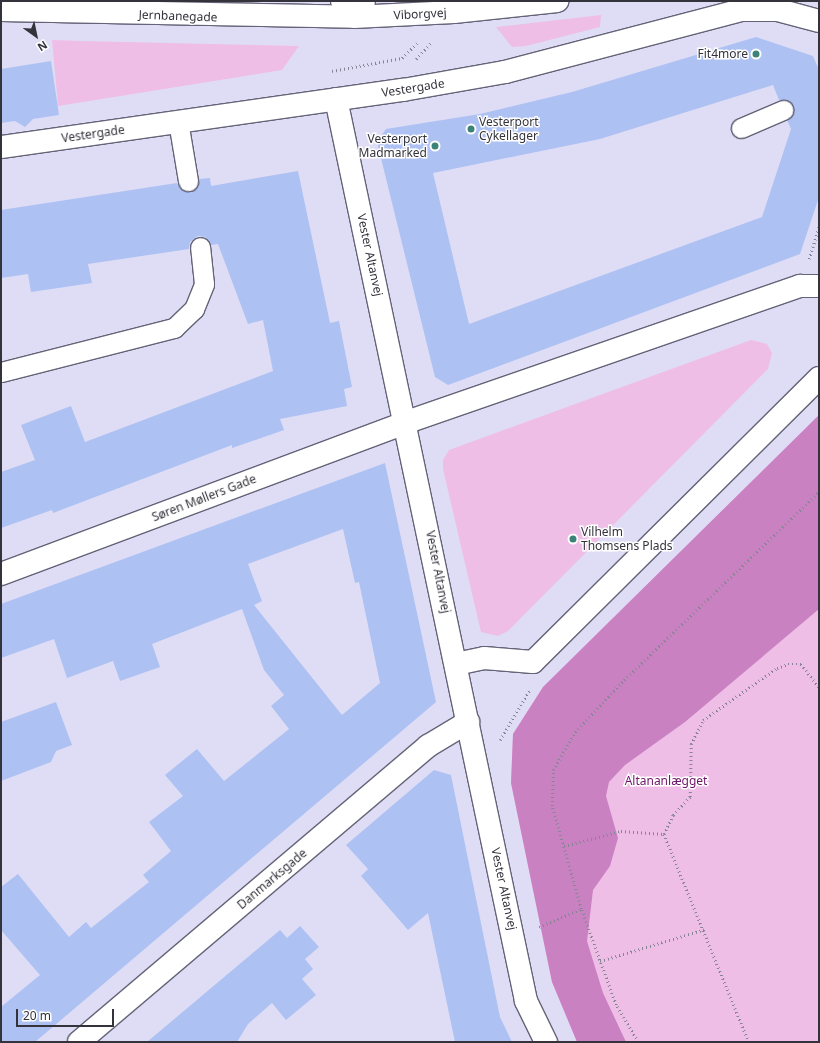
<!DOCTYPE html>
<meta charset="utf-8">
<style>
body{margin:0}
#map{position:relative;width:820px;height:1043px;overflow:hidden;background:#dfddf5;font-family:"Noto Sans",sans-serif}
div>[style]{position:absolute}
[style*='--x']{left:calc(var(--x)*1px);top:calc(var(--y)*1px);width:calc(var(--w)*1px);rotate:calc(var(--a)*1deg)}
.green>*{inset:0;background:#eebee7}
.forest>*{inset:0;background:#ca81c1}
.building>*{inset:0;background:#adc1f3}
.path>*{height:2.5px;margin-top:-1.25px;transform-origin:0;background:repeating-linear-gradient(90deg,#868495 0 1px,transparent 0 4px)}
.roads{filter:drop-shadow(1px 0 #646377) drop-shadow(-1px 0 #646377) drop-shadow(0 1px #646377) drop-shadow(0 -1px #646377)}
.service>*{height:19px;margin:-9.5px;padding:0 9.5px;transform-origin:9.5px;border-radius:9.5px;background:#fff}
.minor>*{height:22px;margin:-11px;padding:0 11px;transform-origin:11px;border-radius:11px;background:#fff}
.secondary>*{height:22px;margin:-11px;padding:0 11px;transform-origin:11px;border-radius:11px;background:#fff}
.dots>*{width:11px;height:11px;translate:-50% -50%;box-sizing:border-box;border:2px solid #fff;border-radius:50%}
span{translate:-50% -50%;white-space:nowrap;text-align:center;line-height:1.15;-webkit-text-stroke:3px #fff;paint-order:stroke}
.street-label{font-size:12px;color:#34333c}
.poi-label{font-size:12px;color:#34333c}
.right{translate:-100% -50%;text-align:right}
.left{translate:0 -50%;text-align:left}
.park-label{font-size:12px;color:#6d1467}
.frame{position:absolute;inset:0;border:2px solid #34333c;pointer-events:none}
.north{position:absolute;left:16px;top:16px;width:40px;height:40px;-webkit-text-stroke:3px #fff;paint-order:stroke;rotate:147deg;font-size:11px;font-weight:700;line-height:16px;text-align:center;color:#34333c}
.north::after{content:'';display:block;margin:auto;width:14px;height:18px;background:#34333c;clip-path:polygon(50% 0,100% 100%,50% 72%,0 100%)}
.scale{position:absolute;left:16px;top:1009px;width:98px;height:18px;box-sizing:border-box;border:2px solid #34333c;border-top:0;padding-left:5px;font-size:12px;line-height:14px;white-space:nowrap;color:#34333c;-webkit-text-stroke:3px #fff;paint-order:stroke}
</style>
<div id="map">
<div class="green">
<div style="clip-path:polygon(601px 15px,600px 27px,526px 46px,512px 47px,496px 27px)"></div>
<div style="clip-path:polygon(52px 40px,81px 41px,299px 46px,282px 70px,58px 106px)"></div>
<div style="clip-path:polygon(751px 340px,767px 344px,772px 353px,768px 369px,508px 631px,498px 636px,481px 632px,443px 469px,443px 460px,449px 450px)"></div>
<div style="clip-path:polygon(819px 415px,819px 1042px,577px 1042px,552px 982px,511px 783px,513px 734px,543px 687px)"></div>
</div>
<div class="forest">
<div style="clip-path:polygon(819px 415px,819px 609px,685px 722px,625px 765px,609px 782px,606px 796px,618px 838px,610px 866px,593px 890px,587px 941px,603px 993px,626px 1042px,577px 1042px,552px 982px,511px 783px,513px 734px,543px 687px)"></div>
</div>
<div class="building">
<div style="clip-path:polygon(evenodd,756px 37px,813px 56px,819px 70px,819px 197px,800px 254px,448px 385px,435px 377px,377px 142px,386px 129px,480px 114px,572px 92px,756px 37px,773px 85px,779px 100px,789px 101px,794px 111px,787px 120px,791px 129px,762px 217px,469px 324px,433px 173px,600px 139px,773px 85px)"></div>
<div style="clip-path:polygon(51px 61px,59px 115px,33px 119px,25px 127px,15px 121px,1px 123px,1px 69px)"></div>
<div style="clip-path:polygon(298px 171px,330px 323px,339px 321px,352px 387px,344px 389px,347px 406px,280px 419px,284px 430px,232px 448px,232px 445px,53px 513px,52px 510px,1px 528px,1px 472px,35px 460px,21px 425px,71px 406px,85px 442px,273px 371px,263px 320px,248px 324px,218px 244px,211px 245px,205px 237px,198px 236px,190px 242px,189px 249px,88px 264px,92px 283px,31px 292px,28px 274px,1px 278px,1px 210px,177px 183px,180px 188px,189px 192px,195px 189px,199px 179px,210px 178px,211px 186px)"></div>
<div style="clip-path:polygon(evenodd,385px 463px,436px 702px,35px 1042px,1px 1042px,1px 1007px,40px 975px,1px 930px,1px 887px,18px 874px,69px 937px,86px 922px,91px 928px,149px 882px,143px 875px,171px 851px,149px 822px,183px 796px,165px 775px,197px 749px,224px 781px,289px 729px,271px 706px,284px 695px,264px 670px,242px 609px,152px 644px,160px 667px,120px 681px,113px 661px,67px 678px,54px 639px,1px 658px,1px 604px,385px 463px,343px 529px,355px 583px,359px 582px,380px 683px,342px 715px,254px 605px,262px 601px,248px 564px,343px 529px)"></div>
<div style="clip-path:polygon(56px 702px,72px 745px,56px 751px,51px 762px,1px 781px,1px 722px)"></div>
<div style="clip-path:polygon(434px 770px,451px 775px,500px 1017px,512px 1042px,455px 1042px,428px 913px,408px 930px,361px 876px,368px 869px,346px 845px)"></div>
<div style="clip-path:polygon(300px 926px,319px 947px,305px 959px,313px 969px,302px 979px,316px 995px,286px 1020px,272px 1003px,248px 1024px,237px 1042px,147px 1042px,280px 930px,287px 938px)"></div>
</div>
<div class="path">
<div style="--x:416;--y:59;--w:23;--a:-47"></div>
<div style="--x:332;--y:71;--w:71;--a:-10.5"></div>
<div style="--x:402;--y:58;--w:21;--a:-45"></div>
<div style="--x:809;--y:259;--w:34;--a:-73"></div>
<div style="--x:500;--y:740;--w:57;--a:-59.4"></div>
<div style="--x:664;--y:834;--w:225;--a:67.8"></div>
<div style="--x:564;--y:846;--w:59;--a:-14.7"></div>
<div style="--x:621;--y:831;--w:43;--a:4"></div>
<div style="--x:664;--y:834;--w:21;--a:-65"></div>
<div style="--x:673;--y:815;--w:25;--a:-47"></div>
<div style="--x:690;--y:797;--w:53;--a:-88.9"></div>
<div style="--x:691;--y:744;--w:27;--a:-63"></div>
<div style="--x:703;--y:720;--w:90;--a:-35.1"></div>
<div style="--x:777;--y:668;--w:12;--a:-20"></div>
<div style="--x:788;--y:664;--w:13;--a:0"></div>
<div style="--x:801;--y:664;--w:29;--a:52"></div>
<div style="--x:539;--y:927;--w:46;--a:-23.2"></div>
<div style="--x:600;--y:961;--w:111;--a:-16.8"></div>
<div style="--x:638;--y:1042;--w:43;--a:-120.7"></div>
<div style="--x:616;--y:1005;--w:102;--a:-110"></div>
<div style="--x:581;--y:909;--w:107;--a:-105.7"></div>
<div style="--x:552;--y:806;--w:36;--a:-88"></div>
<div style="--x:553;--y:770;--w:44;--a:-59.9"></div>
<div style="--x:575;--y:732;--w:71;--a:-46.7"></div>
<div style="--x:624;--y:680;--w:271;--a:-44"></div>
</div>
<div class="roads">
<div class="service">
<div style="--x:340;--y:1;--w:21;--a:49"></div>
<div style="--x:354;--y:17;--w:19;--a:-55"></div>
<div style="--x:178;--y:121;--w:61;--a:80.5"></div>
<div style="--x:741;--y:128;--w:46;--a:-23.2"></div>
<div style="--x:1;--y:372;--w:179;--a:-14.3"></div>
<div style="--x:174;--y:328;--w:28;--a:-44"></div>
<div style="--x:194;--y:309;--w:27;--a:-68"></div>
<div style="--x:204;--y:284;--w:37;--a:-96"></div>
</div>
<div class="minor">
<div style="--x:336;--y:99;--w:922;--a:78.1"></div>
<div style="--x:526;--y:1001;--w:46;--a:64"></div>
<div style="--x:1;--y:147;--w:406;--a:-8.1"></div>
<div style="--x:403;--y:90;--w:104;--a:-10"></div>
<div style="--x:505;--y:72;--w:244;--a:-14.7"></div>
<div style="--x:741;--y:10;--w:37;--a:0"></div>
<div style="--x:778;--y:10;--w:42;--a:15"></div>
<div style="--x:1;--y:574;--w:434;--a:-20.5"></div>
<div style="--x:407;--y:422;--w:416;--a:-19.1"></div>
<div style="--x:800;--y:286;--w:19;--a:0"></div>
<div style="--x:456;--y:664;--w:29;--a:-12"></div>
<div style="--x:484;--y:658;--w:49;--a:4.7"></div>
<div style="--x:533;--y:662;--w:403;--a:-44.8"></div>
<div style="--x:79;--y:1042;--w:458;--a:-40.3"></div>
<div style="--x:428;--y:746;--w:47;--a:-31"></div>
</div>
<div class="secondary">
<div style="--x:1;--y:10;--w:353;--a:1.1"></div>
<div style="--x:354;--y:17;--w:100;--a:-2.9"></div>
<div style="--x:454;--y:12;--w:104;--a:-6.1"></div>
</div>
</div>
<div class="dots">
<div style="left:756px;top:54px;background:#3c8278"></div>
<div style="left:471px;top:129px;background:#3c8278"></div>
<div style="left:435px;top:146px;background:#3c8278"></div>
<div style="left:573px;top:539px;background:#3c8278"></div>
</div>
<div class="street-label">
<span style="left:420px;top:14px;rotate:-3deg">Viborgvej</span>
<span style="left:178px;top:16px;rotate:2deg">Jernbanegade</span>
<span style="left:413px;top:88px;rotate:-9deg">Vestergade</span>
<span style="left:93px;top:134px;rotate:-8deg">Vestergade</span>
<span style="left:370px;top:255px;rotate:78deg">Vester Altanvej</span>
<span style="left:204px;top:498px;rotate:-21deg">Søren Møllers Gade</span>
<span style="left:438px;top:572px;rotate:79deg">Vester Altanvej</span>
<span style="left:272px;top:879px;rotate:-40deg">Danmarksgade</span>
<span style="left:504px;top:889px;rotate:78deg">Vester Altanvej</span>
</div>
<div class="poi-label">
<span class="right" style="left:748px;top:54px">Fit4more</span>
<span class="left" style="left:479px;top:129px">Vesterport<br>Cykellager</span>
<span class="right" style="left:427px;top:146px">Vesterport<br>Madmarked</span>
<span class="left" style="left:581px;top:539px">Vilhelm<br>Thomsens Plads</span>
</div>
<div class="park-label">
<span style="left:666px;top:781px">Altananlægget</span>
</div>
<div class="frame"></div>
<div class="north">N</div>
<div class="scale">20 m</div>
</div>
